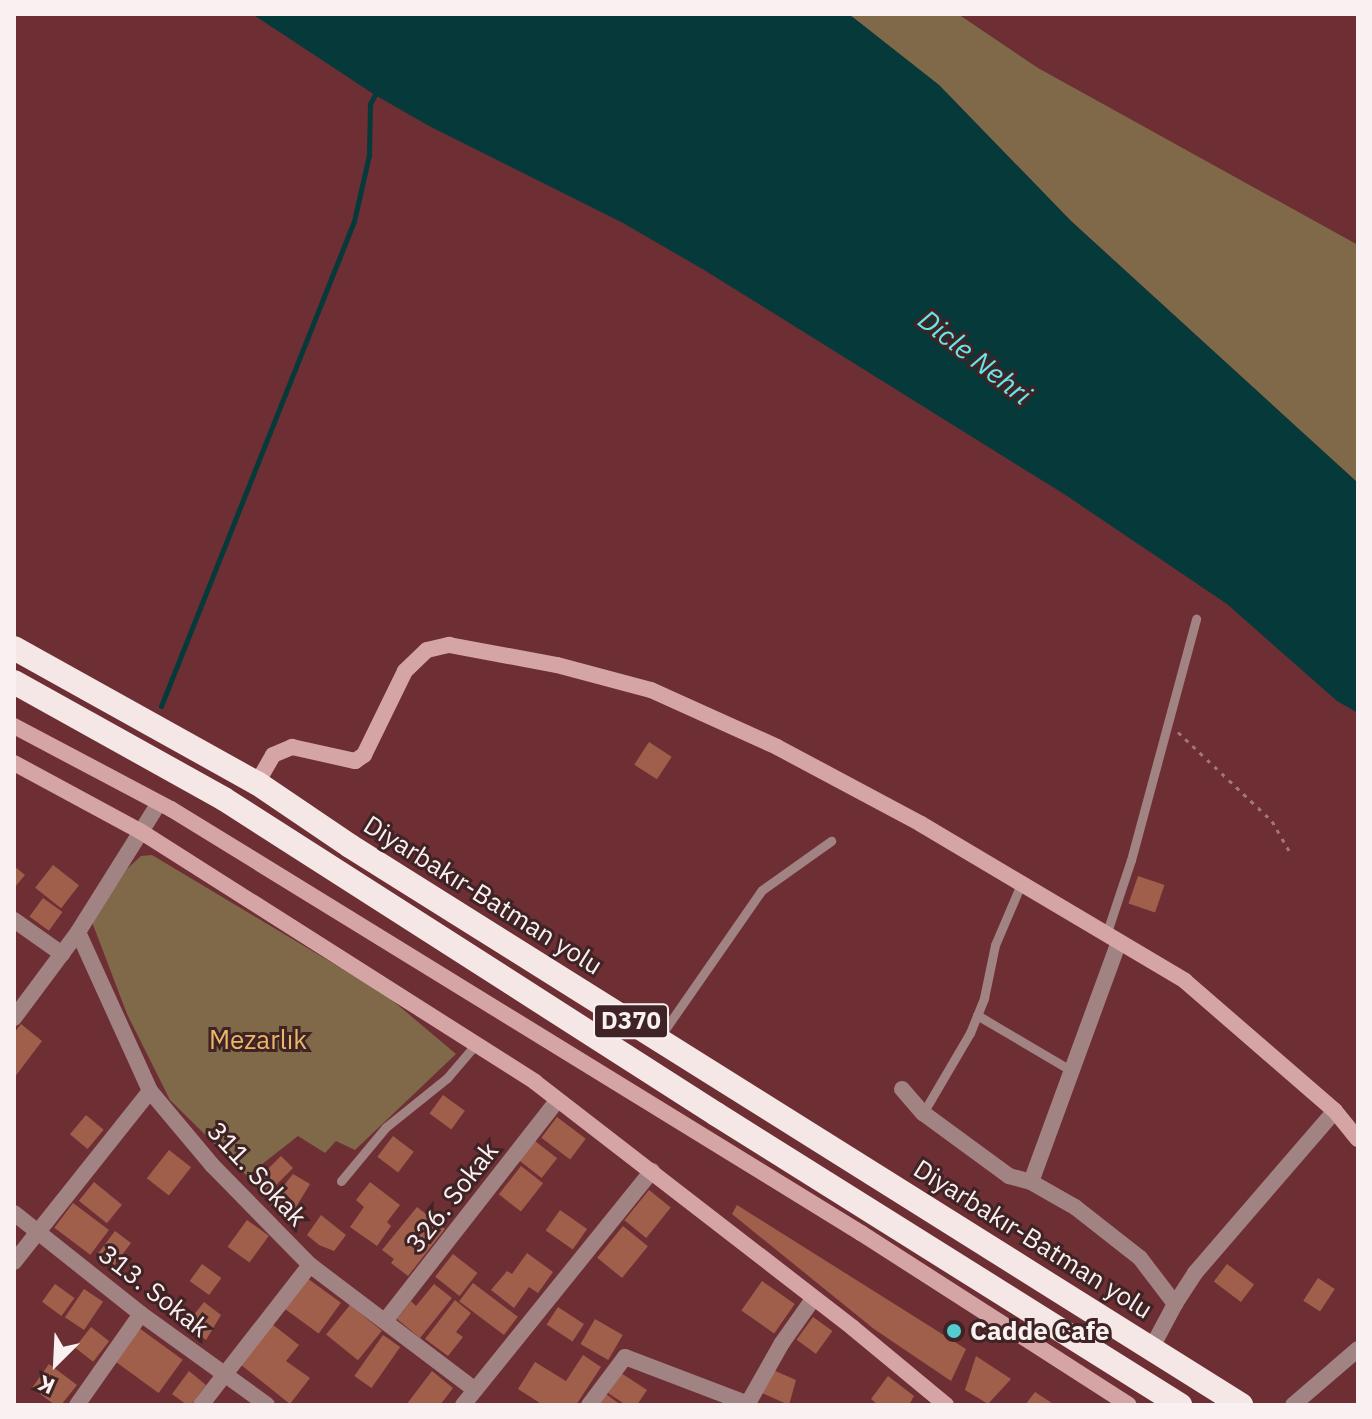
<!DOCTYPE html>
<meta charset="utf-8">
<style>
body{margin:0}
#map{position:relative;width:1372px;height:1419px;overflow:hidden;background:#6e2f34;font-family:"IBM Plex Sans",sans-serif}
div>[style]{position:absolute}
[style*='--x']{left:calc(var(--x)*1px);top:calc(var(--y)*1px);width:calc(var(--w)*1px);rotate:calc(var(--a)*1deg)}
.green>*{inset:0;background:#7f6948}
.water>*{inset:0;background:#06393a}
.stream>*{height:5px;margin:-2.5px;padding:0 2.5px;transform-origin:2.5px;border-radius:2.5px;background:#06393a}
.building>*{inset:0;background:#a05f4b;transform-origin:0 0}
.path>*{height:3px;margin-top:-1.5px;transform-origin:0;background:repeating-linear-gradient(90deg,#a1777a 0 4px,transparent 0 10px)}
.lane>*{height:9px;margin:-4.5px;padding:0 4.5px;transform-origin:4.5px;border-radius:4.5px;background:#a28384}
.street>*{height:16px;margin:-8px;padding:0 8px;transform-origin:8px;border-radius:8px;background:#a28384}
.secondary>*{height:16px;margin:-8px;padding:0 8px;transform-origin:8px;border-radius:8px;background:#d5a5a6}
.highway>*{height:24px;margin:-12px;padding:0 12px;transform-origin:12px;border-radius:12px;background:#f6e7e7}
.dots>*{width:22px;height:22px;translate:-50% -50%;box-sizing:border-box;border:4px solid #402324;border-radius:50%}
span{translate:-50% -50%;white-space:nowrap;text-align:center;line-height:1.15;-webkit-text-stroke:6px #402324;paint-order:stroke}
.shield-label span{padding:2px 6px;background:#402324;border:2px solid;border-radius:6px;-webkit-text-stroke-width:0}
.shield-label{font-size:24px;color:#f9f1f1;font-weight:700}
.street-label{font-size:26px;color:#f9f1f1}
.park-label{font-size:26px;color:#ebb869}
.poi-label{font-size:26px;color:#f9f1f1;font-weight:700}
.left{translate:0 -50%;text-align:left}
.water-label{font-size:28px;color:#65e6e9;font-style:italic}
.frame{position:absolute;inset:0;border:16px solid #f9f1f1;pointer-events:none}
.north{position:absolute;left:16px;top:1323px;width:80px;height:80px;-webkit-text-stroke:6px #402324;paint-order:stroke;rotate:204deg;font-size:22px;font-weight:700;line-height:32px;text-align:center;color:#f9f1f1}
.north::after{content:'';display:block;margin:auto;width:28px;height:36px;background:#f9f1f1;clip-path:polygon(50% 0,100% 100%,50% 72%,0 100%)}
</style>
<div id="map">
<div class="green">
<div style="clip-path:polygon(848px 14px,958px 14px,1038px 68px,1358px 245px,1358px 483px,1071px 221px,939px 85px)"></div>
<div style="clip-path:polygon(152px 855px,386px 995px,456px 1054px,355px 1150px,336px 1141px,325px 1153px,298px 1136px,247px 1176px,170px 1100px,127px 1014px,92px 922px,127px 869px,141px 856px)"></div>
</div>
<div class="water">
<div style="clip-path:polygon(252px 14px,848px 14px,854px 18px,939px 85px,1071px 221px,1358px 483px,1358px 713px,1337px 701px,1227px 604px,1064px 494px,704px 270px,623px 223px,429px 126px,375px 95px)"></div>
</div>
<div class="stream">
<div style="--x:161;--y:706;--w:522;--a:-68.3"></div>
<div style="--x:354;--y:221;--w:68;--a:-77.2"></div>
<div style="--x:369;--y:155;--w:51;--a:-88.9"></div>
<div style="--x:370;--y:104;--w:15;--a:-62"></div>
</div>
<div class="building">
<div style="left:649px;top:742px;width:27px;height:27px;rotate:33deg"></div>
<div style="left:53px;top:865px;width:33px;height:29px;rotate:38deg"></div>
<div style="clip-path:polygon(14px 866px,25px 875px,14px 888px)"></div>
<div style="left:1138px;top:876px;width:28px;height:29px;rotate:19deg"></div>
<div style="left:43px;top:898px;width:24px;height:23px;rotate:36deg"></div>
<div style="clip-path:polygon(21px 1024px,42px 1041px,14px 1078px,14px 1033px)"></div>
<div style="left:443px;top:1095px;width:27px;height:23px;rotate:36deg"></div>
<div style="left:86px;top:1115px;width:23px;height:25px;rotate:40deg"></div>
<div style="left:557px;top:1117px;width:36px;height:26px;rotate:37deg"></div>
<div style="left:393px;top:1136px;width:26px;height:26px;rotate:37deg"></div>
<div style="left:535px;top:1141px;width:28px;height:25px;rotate:38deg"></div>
<div style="left:169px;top:1150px;width:28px;height:36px;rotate:38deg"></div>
<div style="left:281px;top:1156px;width:17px;height:38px;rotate:45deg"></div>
<div style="left:521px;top:1166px;width:28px;height:36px;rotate:38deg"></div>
<div style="clip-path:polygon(293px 1174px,310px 1184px,290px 1217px,269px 1204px)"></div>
<div style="left:94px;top:1182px;width:36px;height:24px;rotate:39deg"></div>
<div style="clip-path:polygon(370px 1182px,400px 1205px,387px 1222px,391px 1226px,377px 1246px,350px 1227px,364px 1207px,356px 1200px)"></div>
<div style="left:649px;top:1190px;width:28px;height:39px;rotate:39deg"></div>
<div style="left:73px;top:1203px;width:45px;height:31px;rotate:37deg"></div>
<div style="clip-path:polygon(737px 1205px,966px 1349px,951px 1381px,874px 1329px,732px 1214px)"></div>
<div style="clip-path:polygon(417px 1207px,445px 1229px,408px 1276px,391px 1263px,394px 1259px,382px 1250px)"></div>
<div style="left:560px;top:1210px;width:33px;height:25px;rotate:35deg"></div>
<div style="clip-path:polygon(321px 1215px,346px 1235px,334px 1251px,319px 1245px,307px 1235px)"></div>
<div style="left:247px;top:1220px;width:27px;height:33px;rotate:36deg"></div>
<div style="left:623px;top:1226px;width:32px;height:41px;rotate:39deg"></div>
<div style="left:115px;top:1231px;width:20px;height:28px;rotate:37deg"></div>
<div style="clip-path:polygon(527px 1253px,553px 1272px,538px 1293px,529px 1287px,514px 1308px,491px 1290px,507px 1271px,512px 1274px)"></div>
<div style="left:453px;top:1254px;width:31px;height:29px;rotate:38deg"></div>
<div style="left:202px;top:1264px;width:24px;height:21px;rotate:36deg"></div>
<div style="left:1227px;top:1264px;width:34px;height:22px;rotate:37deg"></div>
<div style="left:307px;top:1278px;width:42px;height:38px;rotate:36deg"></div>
<div style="left:1318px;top:1278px;width:20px;height:27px;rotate:33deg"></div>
<div style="left:762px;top:1281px;width:40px;height:36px;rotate:35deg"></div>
<div style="left:473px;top:1283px;width:56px;height:23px;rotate:37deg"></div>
<div style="left:55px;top:1284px;width:24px;height:22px;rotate:36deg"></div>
<div style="clip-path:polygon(434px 1284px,452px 1298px,420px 1338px,397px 1319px,411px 1301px,416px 1306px)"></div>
<div style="left:84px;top:1289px;width:23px;height:34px;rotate:34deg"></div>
<div style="clip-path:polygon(455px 1300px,471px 1313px,456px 1332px,463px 1337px,448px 1356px,425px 1339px)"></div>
<div style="clip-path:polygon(204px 1302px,221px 1315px,206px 1340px,186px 1325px)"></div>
<div style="left:350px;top:1305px;width:41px;height:38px;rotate:39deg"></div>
<div style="left:558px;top:1307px;width:31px;height:21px;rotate:33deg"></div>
<div style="left:813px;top:1317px;width:24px;height:28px;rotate:36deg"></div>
<div style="left:595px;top:1319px;width:32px;height:29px;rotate:30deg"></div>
<div style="clip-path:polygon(272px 1324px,299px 1345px,286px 1361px,310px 1378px,290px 1404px,240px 1364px)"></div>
<div style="left:91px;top:1327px;width:23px;height:26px;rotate:38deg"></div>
<div style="left:139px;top:1328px;width:54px;height:41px;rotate:36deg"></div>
<div style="left:383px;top:1335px;width:21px;height:50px;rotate:35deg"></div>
<div style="clip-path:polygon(583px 1355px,601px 1367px,576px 1405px,543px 1405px,518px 1389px,535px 1362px,566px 1381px)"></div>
<div style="clip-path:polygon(976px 1356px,1011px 1379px,988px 1404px,965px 1390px)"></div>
<div style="clip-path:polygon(49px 1364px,77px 1385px,61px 1405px,55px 1405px,32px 1388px)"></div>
<div style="clip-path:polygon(773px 1370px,796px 1380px,789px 1405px,762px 1393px)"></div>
<div style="clip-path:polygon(189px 1371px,206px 1385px,191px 1405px,187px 1405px,172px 1394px)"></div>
<div style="clip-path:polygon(432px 1371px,453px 1388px,440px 1405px,406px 1405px)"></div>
<div style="clip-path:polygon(621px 1373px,647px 1390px,637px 1405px,626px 1405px,608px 1393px)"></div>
<div style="clip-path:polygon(888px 1376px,914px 1396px,909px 1405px,878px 1405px,871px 1399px)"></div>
<div style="clip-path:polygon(1035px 1392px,1055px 1405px,1025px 1405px)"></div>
<div style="clip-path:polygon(606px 1394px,621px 1405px,598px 1405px)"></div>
</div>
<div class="path">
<div style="--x:1178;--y:732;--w:129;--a:43.4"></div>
<div style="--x:1272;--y:821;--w:34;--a:60"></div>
</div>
<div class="lane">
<div style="--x:1106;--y:935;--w:79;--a:-71.6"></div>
<div style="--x:1131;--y:860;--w:250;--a:-74.9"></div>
<div style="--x:977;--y:1015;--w:110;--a:30.5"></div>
<div style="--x:659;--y:1038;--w:180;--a:-55.2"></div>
<div style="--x:762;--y:890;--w:85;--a:-35.4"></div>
<div style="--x:923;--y:1113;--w:93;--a:-59.6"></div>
<div style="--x:970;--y:1033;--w:38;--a:-68"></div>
<div style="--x:984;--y:998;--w:54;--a:-78.3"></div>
<div style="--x:995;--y:945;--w:66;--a:-66.9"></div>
<div style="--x:341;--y:1181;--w:70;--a:-50.2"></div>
<div style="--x:386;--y:1127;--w:78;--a:-38.8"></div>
<div style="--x:447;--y:1078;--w:45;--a:-49.5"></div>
</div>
<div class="street">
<div style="--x:14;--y:920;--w:59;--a:35.3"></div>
<div style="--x:78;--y:932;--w:175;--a:65.6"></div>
<div style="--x:150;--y:1091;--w:97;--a:50"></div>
<div style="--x:212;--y:1165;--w:140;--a:45.6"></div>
<div style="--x:310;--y:1265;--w:207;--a:37.1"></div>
<div style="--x:14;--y:1018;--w:107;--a:-53.3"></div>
<div style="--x:78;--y:932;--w:152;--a:-57.9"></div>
<div style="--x:902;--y:1089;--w:32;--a:49"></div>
<div style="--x:923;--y:1113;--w:107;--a:36.2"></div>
<div style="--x:1009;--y:1176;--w:23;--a:15"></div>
<div style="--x:1031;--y:1182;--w:51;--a:29.6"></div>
<div style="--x:1075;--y:1207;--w:83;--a:38.1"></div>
<div style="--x:1140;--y:1258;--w:58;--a:52.7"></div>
<div style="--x:1175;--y:1304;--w:49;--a:118.1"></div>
<div style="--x:1031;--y:1182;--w:253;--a:-69.9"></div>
<div style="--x:14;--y:1213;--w:162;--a:38.5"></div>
<div style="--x:141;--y:1314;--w:155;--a:35.8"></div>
<div style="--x:14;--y:1262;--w:218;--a:-51.5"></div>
<div style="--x:1175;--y:1304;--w:37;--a:-57"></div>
<div style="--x:1195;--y:1273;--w:214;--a:-49.2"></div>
<div style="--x:385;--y:1321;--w:279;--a:-52"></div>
<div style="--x:77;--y:1405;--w:111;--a:-54.9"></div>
<div style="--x:201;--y:1405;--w:177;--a:-52.1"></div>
<div style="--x:463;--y:1405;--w:301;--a:-51.1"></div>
<div style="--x:589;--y:1405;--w:60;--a:-53.1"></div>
<div style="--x:625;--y:1357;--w:132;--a:20.9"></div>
<div style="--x:747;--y:1405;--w:71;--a:-60.6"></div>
<div style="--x:782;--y:1343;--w:54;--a:-54.8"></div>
<div style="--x:1293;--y:1405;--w:86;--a:-40.7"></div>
</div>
<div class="secondary">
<div style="--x:14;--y:726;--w:178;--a:27.9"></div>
<div style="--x:171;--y:809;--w:810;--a:31.57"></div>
<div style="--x:861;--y:1233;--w:318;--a:32.7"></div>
<div style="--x:14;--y:763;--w:143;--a:28.4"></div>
<div style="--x:140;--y:831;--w:468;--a:32.4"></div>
<div style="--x:535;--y:1082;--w:402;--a:37.7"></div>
<div style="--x:853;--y:1328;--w:121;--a:39.6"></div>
<div style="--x:257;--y:783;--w:32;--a:-60"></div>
<div style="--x:273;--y:755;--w:21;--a:-23"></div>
<div style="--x:292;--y:747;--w:65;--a:12.5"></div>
<div style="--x:355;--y:761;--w:11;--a:-34"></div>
<div style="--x:364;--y:755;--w:93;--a:-64"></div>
<div style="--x:405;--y:671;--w:30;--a:-44"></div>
<div style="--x:427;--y:650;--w:23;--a:-13"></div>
<div style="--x:449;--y:645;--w:110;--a:10.5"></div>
<div style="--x:557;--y:665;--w:97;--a:14.9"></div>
<div style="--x:651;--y:690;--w:138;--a:24.3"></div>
<div style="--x:777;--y:747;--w:163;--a:28.1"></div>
<div style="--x:921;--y:824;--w:307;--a:30.7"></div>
<div style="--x:1185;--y:981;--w:198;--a:40.9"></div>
<div style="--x:1335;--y:1111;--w:36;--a:51"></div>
</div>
<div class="highway">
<div style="--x:14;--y:648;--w:278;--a:29.1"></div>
<div style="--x:257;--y:783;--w:112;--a:34.1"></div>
<div style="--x:350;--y:846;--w:1052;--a:32.1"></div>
<div style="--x:14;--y:682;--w:240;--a:29.1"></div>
<div style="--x:224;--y:799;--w:584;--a:32.63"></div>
<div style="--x:716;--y:1114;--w:548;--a:32.09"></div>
</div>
<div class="dots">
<div style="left:954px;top:1331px;background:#52cdd0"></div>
</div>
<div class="shield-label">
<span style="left:631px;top:1021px">D370</span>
</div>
<div class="street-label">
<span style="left:483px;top:895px;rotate:32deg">Diyarbakır-Batman yolu</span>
<span style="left:257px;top:1174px;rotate:47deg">311. Sokak</span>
<span style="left:452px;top:1197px;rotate:-52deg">326. Sokak</span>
<span style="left:1033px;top:1239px;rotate:32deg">Diyarbakır-Batman yolu</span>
<span style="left:154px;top:1291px;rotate:38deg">313. Sokak</span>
</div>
<div class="park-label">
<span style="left:258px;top:1040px">Mezarlık</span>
</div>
<div class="poi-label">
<span class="left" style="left:970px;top:1331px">Cadde Cafe</span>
</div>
<div class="water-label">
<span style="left:975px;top:357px;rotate:38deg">Dicle Nehri</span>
</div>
<div class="frame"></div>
<div class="north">K</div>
</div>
